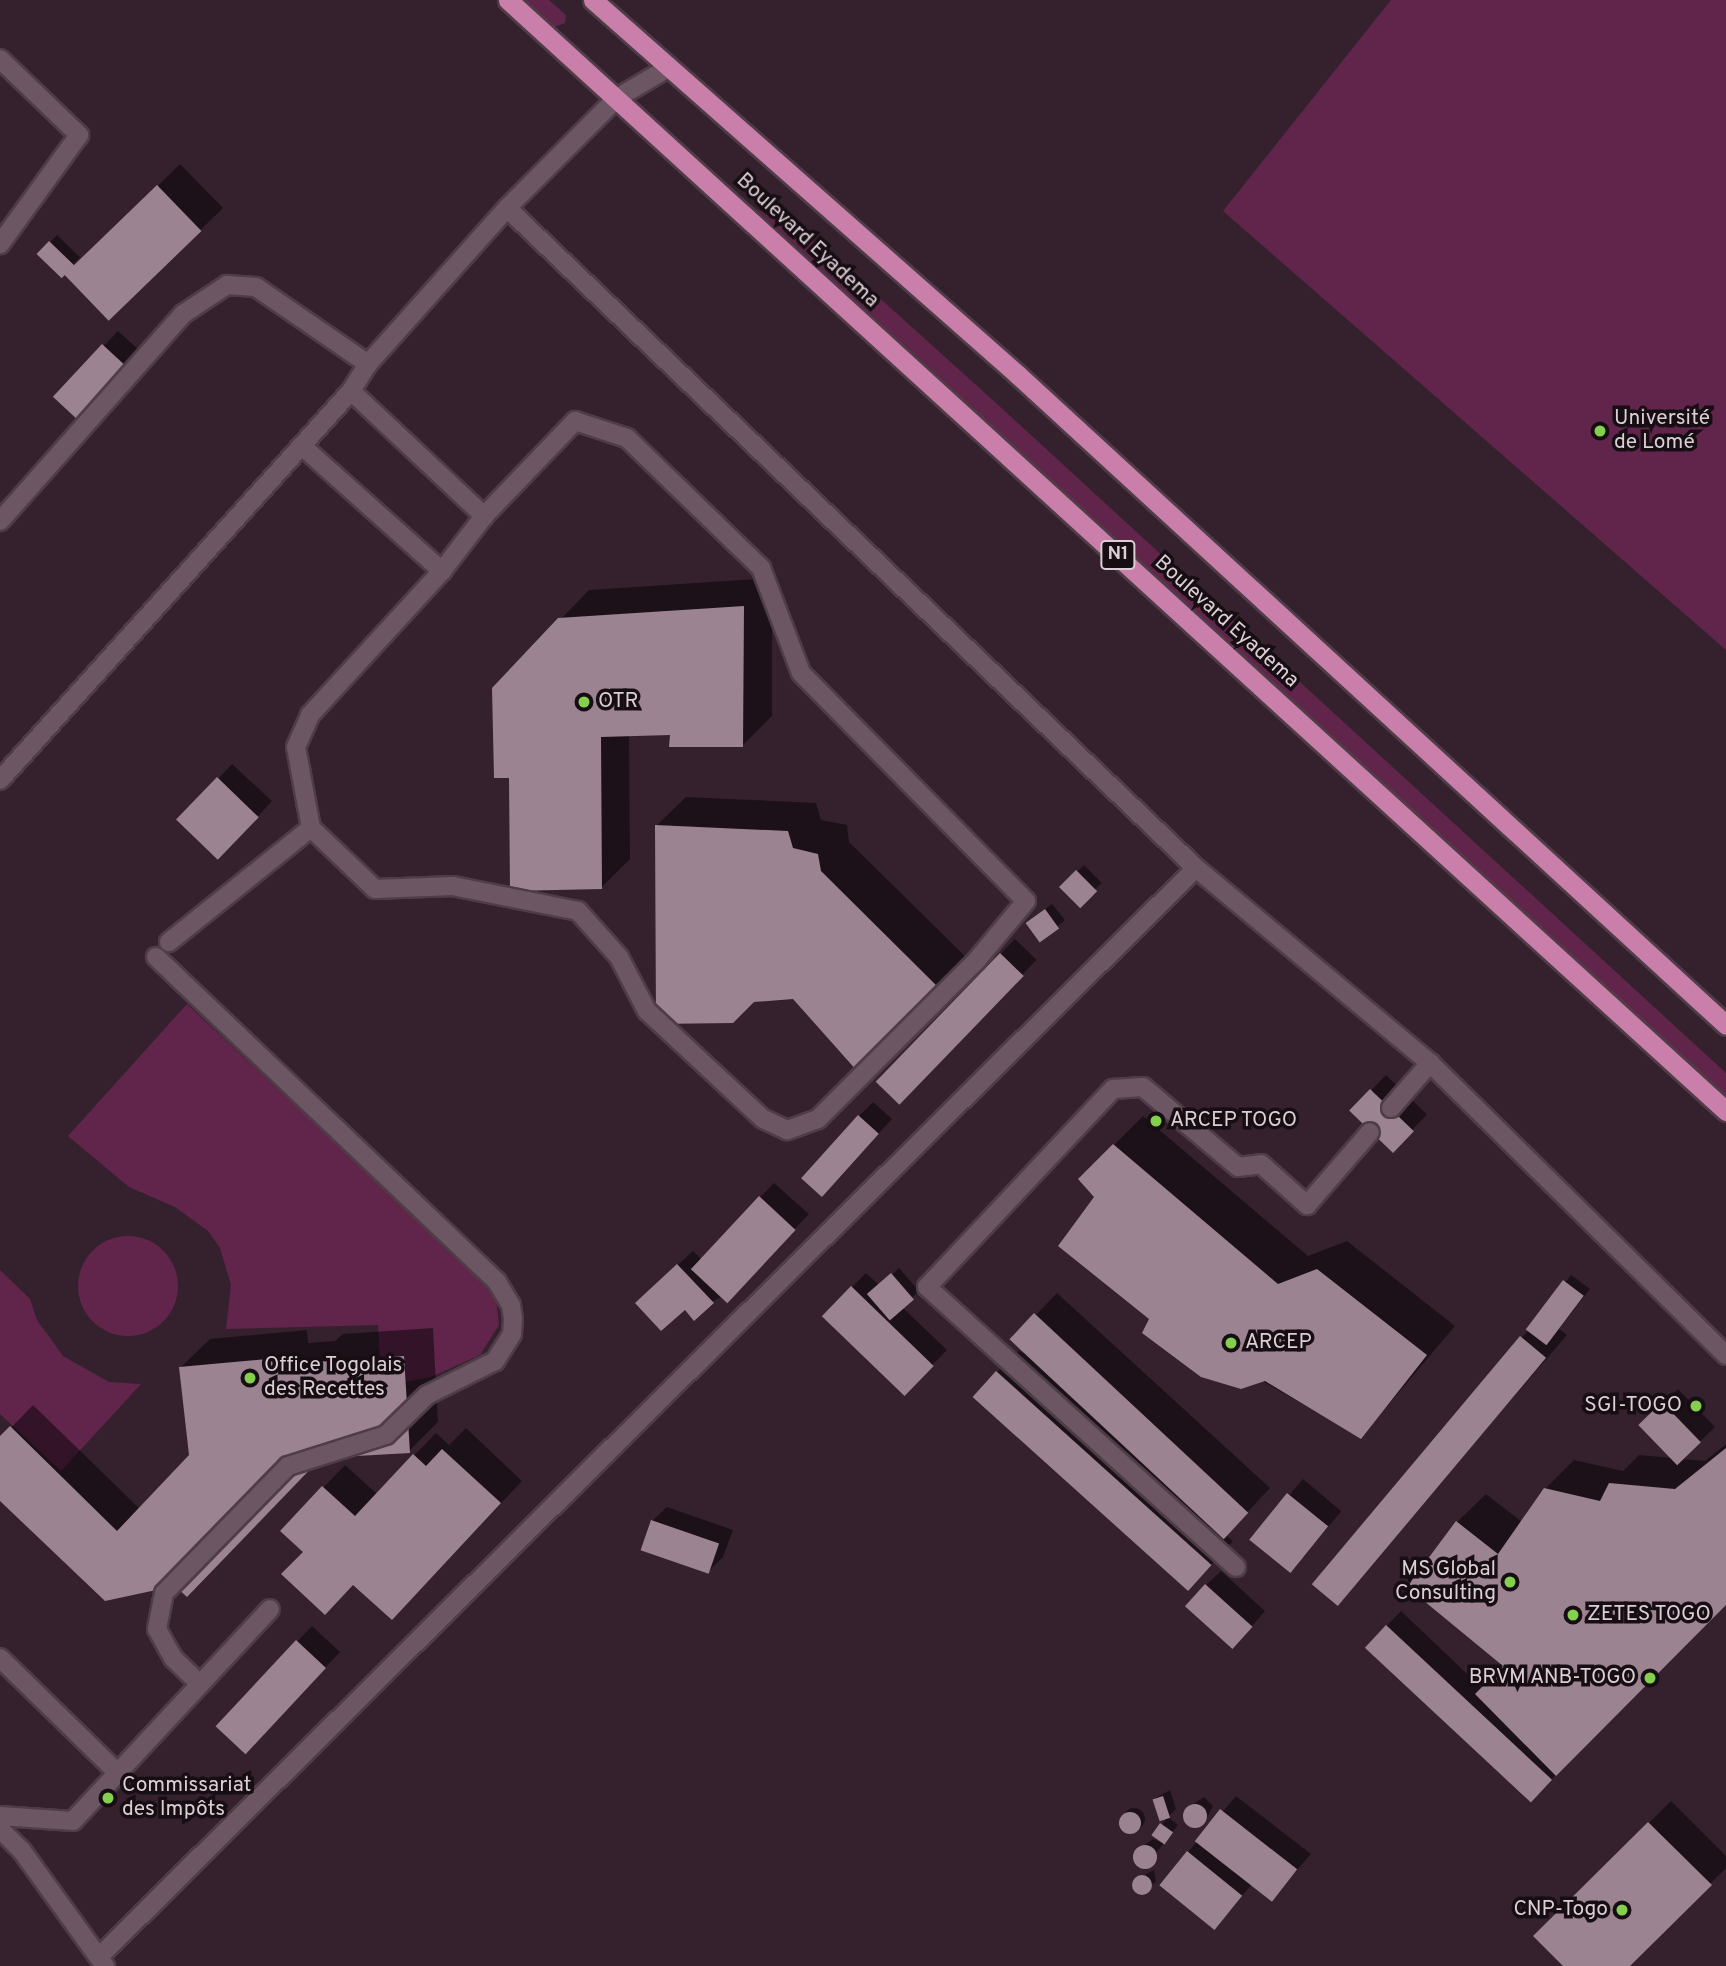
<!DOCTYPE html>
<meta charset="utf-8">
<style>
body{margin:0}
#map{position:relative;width:1726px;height:1966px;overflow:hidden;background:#35212d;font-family:Overpass,sans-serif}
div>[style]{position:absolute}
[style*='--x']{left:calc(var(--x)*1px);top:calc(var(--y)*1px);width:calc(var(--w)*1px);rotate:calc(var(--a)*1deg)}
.green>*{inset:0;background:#61254b}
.round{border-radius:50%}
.shadow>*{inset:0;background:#0007;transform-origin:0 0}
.building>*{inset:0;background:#9c8391;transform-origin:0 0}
.roads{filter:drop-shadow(2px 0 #4e3d47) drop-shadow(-2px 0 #4e3d47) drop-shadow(0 2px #4e3d47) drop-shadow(0 -2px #4e3d47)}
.service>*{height:18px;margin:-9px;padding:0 9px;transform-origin:9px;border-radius:9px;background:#6d5663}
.minor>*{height:18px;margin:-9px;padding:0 9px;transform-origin:9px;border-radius:9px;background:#6d5663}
.trunk>*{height:19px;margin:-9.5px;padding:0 9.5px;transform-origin:9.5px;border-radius:9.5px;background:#ca7fab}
.dots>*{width:19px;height:19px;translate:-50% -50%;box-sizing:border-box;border:4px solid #170e13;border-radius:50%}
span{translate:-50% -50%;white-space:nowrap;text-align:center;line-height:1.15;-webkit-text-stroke:7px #170e13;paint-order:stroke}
.shield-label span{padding:2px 5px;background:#170e13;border:2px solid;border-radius:5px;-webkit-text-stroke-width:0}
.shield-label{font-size:19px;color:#dbced5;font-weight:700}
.street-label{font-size:21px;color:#dbced5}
.poi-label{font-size:21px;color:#dbced5}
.left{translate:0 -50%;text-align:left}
.right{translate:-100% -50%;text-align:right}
</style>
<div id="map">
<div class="green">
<div style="clip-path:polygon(524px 0,549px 0,566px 15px,565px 23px,554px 27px)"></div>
<div style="clip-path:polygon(1391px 0,1726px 0,1726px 650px,1223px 211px)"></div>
<div style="clip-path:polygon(755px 208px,822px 246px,996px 403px,1726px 1073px,1726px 1098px)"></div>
<div style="clip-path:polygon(187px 1004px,488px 1286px,496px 1298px,499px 1325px,480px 1355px,431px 1377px,382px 1386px,378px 1325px,226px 1329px,231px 1285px,220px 1248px,208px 1231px,175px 1207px,129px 1187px,68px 1136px)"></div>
<div class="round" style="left:78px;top:1236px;width:100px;height:100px"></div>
<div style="clip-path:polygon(0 1270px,30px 1299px,37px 1320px,63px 1356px,109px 1382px,141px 1384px,61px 1471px,0 1414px)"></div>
</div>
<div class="shadow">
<div style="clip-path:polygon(180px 164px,223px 208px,110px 319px,104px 239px)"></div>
<div style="left:57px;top:235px;width:32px;height:26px;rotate:44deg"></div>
<div style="clip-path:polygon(118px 331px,141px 352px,94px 404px,56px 396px)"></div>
<div style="clip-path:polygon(772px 578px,772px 716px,743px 745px,672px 734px,629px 734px,630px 859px,602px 887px,510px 776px,560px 620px,589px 590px)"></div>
<div style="clip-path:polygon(232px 764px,272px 801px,233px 843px,218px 779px)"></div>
<div style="clip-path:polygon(686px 797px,816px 803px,821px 820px,847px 825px,849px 842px,970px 961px,941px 990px,753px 1000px,657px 825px)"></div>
<div style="left:1084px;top:865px;width:25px;height:32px;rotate:45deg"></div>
<div style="clip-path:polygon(1052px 904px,1065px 920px,1041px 940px,1035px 917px)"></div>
<div style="left:1015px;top:939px;width:30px;height:198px;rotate:44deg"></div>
<div style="left:1386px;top:1075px;width:57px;height:49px;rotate:44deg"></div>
<div style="clip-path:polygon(873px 1102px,892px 1119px,835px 1180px,859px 1116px)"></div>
<div style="clip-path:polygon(1143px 1116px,1308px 1256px,1347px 1241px,1455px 1326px,1361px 1437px,1151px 1318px,1096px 1197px,1080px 1179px)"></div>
<div style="clip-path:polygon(774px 1183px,809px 1214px,740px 1286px,712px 1302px,685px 1308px,652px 1288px,693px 1251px,701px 1259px)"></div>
<div style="clip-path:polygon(899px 1268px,919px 1291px,902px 1307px,947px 1350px,905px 1393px,823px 1316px,866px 1273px,880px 1286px)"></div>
<div style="clip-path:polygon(1571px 1275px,1590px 1289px,1559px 1329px,1567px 1335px,1337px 1602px,1522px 1338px)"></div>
<div style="clip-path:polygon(1057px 1293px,1270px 1488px,1226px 1535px,1233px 1541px,1210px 1566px,997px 1372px,1019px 1351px,1032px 1357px,1012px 1340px)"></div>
<div style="clip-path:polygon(433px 1328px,438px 1422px,409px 1451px,321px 1457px,175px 1584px,0 1499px,0 1439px,33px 1405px,140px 1509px,191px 1456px,181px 1367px,210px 1339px,307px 1330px,308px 1343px,335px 1341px,343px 1334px)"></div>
<div style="clip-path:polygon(1678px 1389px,1715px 1427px,1682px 1459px,1705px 1461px,1726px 1444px,1726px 1602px,1544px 1787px,1366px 1647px,1401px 1611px,1483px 1689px,1506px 1666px,1457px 1522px,1486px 1494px,1522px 1522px,1545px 1489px,1574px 1460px,1623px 1471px,1639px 1455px,1674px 1458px,1641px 1425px)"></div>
<div style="clip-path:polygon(466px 1428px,522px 1481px,414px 1596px,354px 1583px,305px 1552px,282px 1531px,345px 1465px,377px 1494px,436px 1433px,449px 1445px)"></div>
<div style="left:1303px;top:1479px;width:50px;height:79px;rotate:40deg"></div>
<div style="clip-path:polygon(667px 1507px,733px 1530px,723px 1557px,708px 1572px,652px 1521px)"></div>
<div style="clip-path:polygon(1221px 1571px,1265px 1611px,1246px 1633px,1206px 1585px)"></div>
<div style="clip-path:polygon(312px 1626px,340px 1652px,260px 1737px,217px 1726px)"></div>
<div style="clip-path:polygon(1170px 1790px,1176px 1809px,1169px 1816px,1154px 1799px)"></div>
<div style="clip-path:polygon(1236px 1796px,1311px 1854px,1271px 1899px,1252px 1884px,1228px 1913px,1188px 1852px)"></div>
<div style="clip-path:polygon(1204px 1797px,1213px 1806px,1207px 1818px,1200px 1825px,1187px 1823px,1184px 1818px,1190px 1806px)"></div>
<div style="clip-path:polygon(1671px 1801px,1726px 1856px,1726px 1868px,1628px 1966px,1566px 1966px,1535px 1936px)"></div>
<div class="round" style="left:1123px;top:1808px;width:22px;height:22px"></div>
<div style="clip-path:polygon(1168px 1817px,1178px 1825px,1145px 1867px,1135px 1857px,1137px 1850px,1153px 1839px,1161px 1842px,1153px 1835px)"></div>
<div style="clip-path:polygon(1154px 1870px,1156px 1882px,1138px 1891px,1135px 1880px)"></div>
</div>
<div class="building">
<div style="left:157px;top:185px;width:64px;height:129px;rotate:46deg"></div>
<div style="left:49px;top:241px;width:35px;height:18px;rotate:44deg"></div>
<div style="left:102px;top:344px;width:35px;height:72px;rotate:43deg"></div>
<div style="clip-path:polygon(744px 606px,743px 747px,669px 747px,670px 735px,601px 737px,602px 889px,510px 891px,509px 778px,494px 778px,492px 688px,558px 618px)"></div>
<div style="left:217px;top:777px;width:58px;height:59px;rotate:44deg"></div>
<div style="clip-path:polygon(655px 825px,788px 831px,793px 848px,818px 854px,821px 871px,942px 991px,858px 1072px,793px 999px,754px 1002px,733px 1023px,656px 1024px)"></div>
<div style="left:1076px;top:870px;width:30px;height:24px;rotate:45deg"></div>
<div style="left:1045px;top:909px;width:24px;height:24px;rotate:54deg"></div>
<div style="left:1000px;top:953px;width:33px;height:179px;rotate:44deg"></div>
<div style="left:1370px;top:1089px;width:61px;height:30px;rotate:44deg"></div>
<div style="left:858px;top:1115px;width:28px;height:85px;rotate:42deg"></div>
<div style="clip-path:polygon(1113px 1144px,1278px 1284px,1317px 1269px,1427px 1355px,1361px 1439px,1265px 1381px,1241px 1389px,1201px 1377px,1142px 1333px,1149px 1319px,1058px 1246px,1094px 1197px,1078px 1179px)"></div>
<div style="left:759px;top:1196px;width:50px;height:100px;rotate:43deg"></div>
<div style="clip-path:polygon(677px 1264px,714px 1303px,694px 1321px,685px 1310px,661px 1331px,635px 1303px)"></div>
<div style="left:891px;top:1273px;width:35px;height:32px;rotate:49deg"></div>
<div style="left:1563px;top:1280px;width:26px;height:62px;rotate:37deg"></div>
<div style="left:851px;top:1286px;width:115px;height:42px;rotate:44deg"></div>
<div style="left:1034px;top:1313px;width:293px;height:36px;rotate:43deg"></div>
<div style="left:1520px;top:1336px;width:34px;height:324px;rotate:40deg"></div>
<div style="clip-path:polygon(404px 1356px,410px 1453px,321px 1458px,187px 1597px,175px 1586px,105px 1601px,0 1501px,0 1436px,10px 1426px,117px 1531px,189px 1455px,179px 1367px,279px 1358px,280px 1371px,312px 1369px,312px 1362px)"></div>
<div style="left:996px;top:1371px;width:290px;height:35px;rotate:42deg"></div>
<div style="left:1662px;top:1402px;width:56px;height:33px;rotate:46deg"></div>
<div style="clip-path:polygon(1726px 1448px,1726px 1605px,1556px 1776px,1475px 1694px,1503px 1666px,1407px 1587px,1456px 1521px,1498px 1554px,1544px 1488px,1600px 1501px,1609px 1483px,1675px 1489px)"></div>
<div style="clip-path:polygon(442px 1449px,501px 1503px,392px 1620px,353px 1585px,325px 1615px,281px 1574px,303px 1552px,280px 1531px,322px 1486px,355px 1516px,413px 1454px,426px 1466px)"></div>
<div style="left:1287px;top:1493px;width:53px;height:60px;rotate:39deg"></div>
<div style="left:651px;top:1520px;width:72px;height:32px;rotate:19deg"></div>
<div style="left:1205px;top:1584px;width:64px;height:30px;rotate:42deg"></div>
<div style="left:1386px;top:1625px;width:227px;height:31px;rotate:43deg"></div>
<div style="left:296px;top:1640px;width:41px;height:118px;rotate:43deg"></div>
<div style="left:1163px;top:1796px;width:23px;height:11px;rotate:72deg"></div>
<div class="round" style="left:1183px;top:1804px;width:24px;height:24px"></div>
<div style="left:1220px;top:1809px;width:98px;height:41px;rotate:38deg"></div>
<div class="round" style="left:1119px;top:1812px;width:22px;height:22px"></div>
<div style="clip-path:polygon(1648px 1822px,1712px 1885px,1630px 1966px,1563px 1966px,1533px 1936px)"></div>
<div style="left:1160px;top:1823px;width:16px;height:15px;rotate:35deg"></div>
<div class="round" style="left:1133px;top:1845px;width:24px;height:24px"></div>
<div style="left:1187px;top:1851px;width:71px;height:44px;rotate:39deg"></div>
<div class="round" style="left:1132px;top:1875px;width:20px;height:20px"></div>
</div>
<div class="roads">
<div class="service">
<div style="--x:0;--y:59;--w:110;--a:43.9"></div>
<div style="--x:79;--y:135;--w:135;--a:125.9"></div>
<div style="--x:507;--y:208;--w:954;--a:43.77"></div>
<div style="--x:1196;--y:868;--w:305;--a:39.8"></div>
<div style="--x:1430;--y:1063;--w:416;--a:44.6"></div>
<div style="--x:351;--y:391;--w:183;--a:43.2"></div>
<div style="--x:302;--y:446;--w:188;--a:41.8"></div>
<div style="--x:0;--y:521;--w:276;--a:-48.5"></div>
<div style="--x:183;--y:314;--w:53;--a:-33.4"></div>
<div style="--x:227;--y:285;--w:29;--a:4"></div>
<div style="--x:256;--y:287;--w:136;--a:34.5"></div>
<div style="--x:169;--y:942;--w:182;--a:-38.8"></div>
<div style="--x:311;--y:828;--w:82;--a:-100.5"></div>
<div style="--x:296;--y:747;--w:35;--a:-66"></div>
<div style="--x:310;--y:715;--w:195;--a:-47.5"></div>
<div style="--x:442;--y:571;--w:69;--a:-52.6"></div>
<div style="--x:484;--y:516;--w:132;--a:-46.2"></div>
<div style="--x:575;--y:421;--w:55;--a:18.1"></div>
<div style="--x:627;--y:438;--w:187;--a:44.1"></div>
<div style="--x:761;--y:568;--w:112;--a:69.1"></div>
<div style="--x:801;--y:673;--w:320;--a:45.4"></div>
<div style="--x:1026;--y:901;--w:78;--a:129.8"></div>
<div style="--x:976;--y:961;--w:223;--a:135"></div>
<div style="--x:818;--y:1119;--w:33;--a:160"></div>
<div style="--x:787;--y:1130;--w:26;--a:-155"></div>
<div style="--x:763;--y:1119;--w:158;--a:-137"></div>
<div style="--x:647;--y:1011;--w:61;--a:-117.4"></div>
<div style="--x:619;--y:957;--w:62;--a:-131.7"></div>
<div style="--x:578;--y:911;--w:127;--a:-168.7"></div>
<div style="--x:453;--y:886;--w:78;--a:177.8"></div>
<div style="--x:375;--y:889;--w:88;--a:-136.4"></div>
<div style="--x:156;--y:957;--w:471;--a:43.6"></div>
<div style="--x:497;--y:1282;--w:27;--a:59"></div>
<div style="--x:511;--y:1305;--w:14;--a:82"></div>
<div style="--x:513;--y:1319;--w:15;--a:94"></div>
<div style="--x:512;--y:1334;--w:32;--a:122"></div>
<div style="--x:495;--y:1361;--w:76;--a:153.4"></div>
<div style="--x:427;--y:1395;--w:57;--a:135.7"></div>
<div style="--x:386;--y:1435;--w:103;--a:162.4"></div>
<div style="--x:288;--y:1466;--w:177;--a:134.3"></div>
<div style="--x:164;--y:1593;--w:37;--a:101"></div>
<div style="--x:157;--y:1629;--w:33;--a:61"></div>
<div style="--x:173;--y:1658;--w:37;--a:44"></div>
<div style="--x:1391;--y:1108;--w:60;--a:-49.1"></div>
<div style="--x:1236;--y:1567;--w:417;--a:-137.8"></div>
<div style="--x:927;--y:1287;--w:272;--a:-46.8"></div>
<div style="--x:1113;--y:1089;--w:30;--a:-4"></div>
<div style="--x:1143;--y:1087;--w:124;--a:40.1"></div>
<div style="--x:1238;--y:1167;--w:23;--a:-7"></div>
<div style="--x:1261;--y:1164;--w:62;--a:41.7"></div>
<div style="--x:1307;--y:1205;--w:96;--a:-49.2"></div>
<div style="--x:0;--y:1658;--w:163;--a:44.3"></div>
<div style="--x:0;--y:1816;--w:73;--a:3.9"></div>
<div style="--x:73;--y:1821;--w:289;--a:-47.1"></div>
<div style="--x:100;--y:1956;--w:1544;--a:-44.79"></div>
</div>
<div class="minor">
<div style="--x:0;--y:780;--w:524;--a:-47.94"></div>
<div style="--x:351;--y:391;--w:32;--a:-58"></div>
<div style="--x:368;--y:364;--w:209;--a:-48.3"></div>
<div style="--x:507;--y:208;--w:156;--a:-45"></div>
<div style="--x:617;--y:98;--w:59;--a:-30.5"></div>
<div style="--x:0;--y:1829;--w:31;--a:45"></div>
<div style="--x:22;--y:1851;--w:142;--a:54.2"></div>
</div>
<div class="trunk">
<div style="--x:508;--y:0;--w:1649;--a:42.37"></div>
<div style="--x:593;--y:0;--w:567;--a:41.42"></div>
<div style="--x:1018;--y:375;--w:961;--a:42.55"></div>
</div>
</div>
<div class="dots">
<div style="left:1600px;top:431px;background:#84d04e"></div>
<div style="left:584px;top:702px;background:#84d04e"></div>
<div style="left:1156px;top:1121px;background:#84d04e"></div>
<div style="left:1231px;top:1343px;background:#84d04e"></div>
<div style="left:250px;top:1378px;background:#84d04e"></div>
<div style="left:1696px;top:1406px;background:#84d04e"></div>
<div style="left:1510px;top:1582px;background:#84d04e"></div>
<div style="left:1573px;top:1615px;background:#84d04e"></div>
<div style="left:1650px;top:1678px;background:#84d04e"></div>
<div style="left:108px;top:1798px;background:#84d04e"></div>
<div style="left:1622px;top:1910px;background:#84d04e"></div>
</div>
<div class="shield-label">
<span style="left:1118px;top:555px">N1</span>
</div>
<div class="street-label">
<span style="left:807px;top:241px;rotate:43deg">Boulevard Eyadema</span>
<span style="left:1226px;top:622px;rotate:42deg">Boulevard Eyadema</span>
</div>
<div class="poi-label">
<span class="left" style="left:1614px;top:431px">Université<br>de Lomé</span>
<span class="left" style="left:598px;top:702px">OTR</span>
<span class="left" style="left:1170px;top:1121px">ARCEP TOGO</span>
<span class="left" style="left:1245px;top:1343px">ARCEP</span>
<span class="left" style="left:264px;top:1378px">Office Togolais<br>des Recettes</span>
<span class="right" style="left:1682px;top:1406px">SGI-TOGO</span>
<span class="right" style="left:1496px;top:1582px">MS Global<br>Consulting</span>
<span class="left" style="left:1587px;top:1615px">ZETES TOGO</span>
<span class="right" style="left:1636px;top:1678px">BRVM ANB-TOGO</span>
<span class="left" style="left:122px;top:1798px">Commissariat<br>des Impôts</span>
<span class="right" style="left:1608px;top:1910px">CNP-Togo</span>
</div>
</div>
